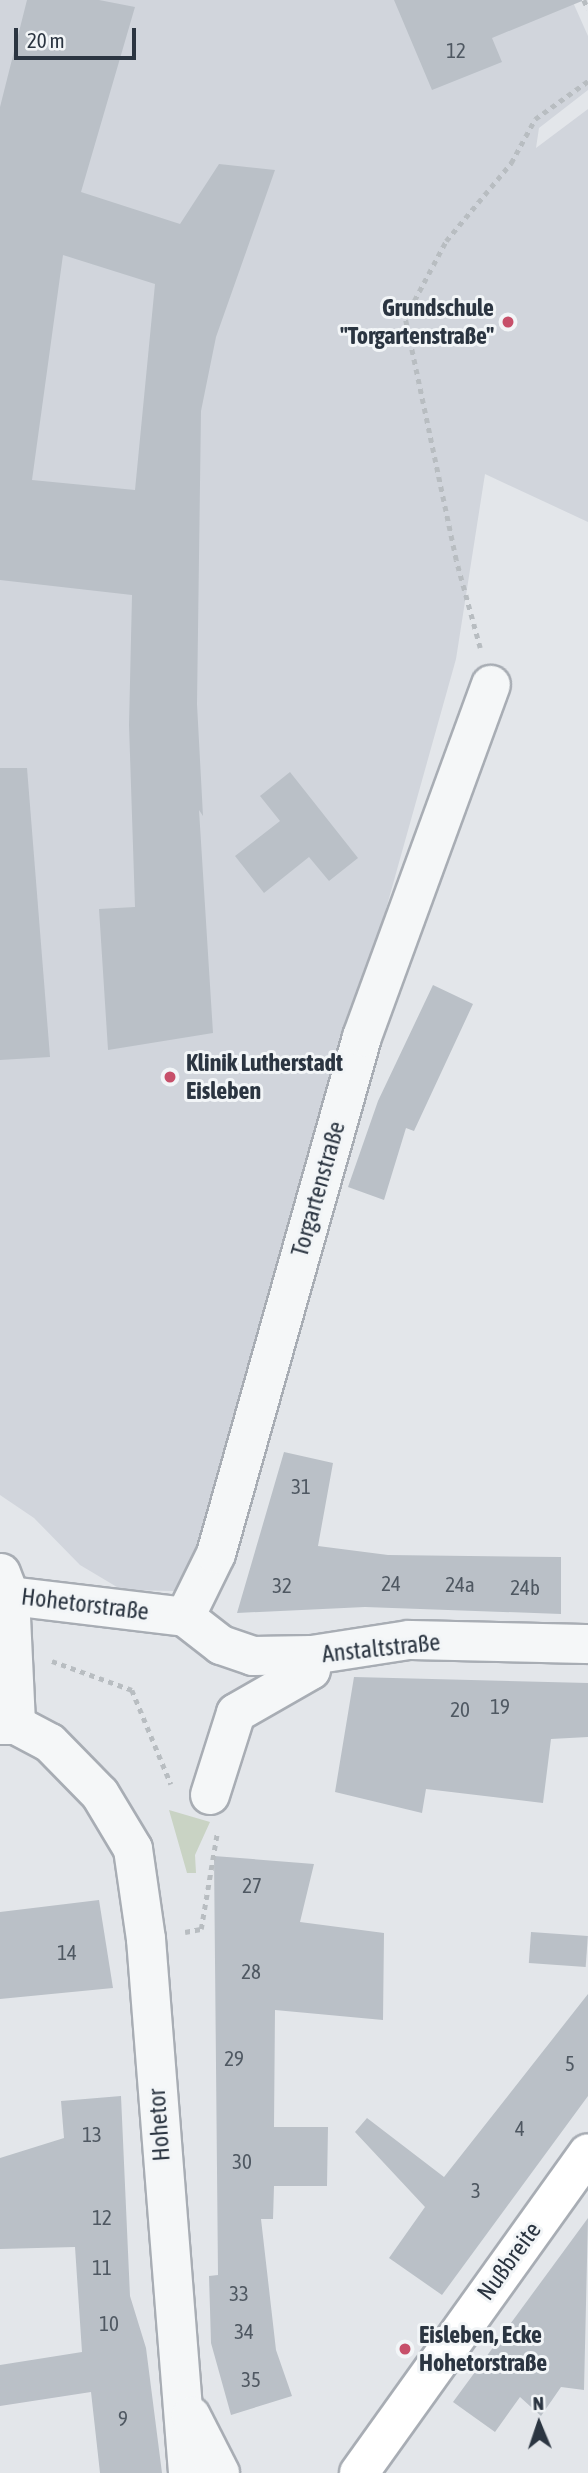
<!DOCTYPE html>
<meta charset="utf-8">
<style>
body{margin:0}
#map{position:relative;width:588px;height:2473px;overflow:hidden;background:#e3e6ea;font-family:"Asap Condensed",sans-serif}
div>[style]{position:absolute}
[style*='--x']{left:calc(var(--x)*1px);top:calc(var(--y)*1px);width:calc(var(--w)*1px);rotate:calc(var(--a)*1deg)}
.built>*{inset:0;background:#d1d5dc}
.green>*{inset:0;background:#c9d3c4}
.building>*{inset:0;background:#bac0c7;transform-origin:0 0}
.path>*{height:4.5px;margin-top:-2.25px;transform-origin:0;background:repeating-linear-gradient(90deg,#b8bdc1 0 5px,transparent 0 10px)}
.roads{filter:drop-shadow(2px 0 #a8adb4) drop-shadow(-2px 0 #a8adb4) drop-shadow(0 2px #a8adb4) drop-shadow(0 -2px #a8adb4)}
.minor>*{height:38px;margin:-19px;padding:0 19px;transform-origin:19px;border-radius:19px;background:#f5f7f8}
.major>*{height:38px;margin:-19px;padding:0 19px;transform-origin:19px;border-radius:19px;background:#fff}
.dots>*{width:19px;height:19px;translate:-50% -50%;box-sizing:border-box;border:4px solid #f2f5f7;border-radius:50%}
span{translate:-50% -50%;white-space:nowrap;text-align:center;line-height:1.15;-webkit-text-stroke:6px #f2f5f7;paint-order:stroke}
.number-label{font-size:21px;color:#4f5862}
.number-label span{-webkit-text-stroke-width:0}
.poi-label{font-size:24px;color:#2b3541;font-weight:700}
.right{translate:-100% -50%;text-align:right}
.left{translate:0 -50%;text-align:left}
.street-label{font-size:24px;color:#2b3541}
.north{position:absolute;left:504px;top:2389px;width:70px;height:70px;-webkit-text-stroke:5px #f2f5f7;paint-order:stroke;rotate:358deg;font-size:19px;font-weight:700;line-height:28px;text-align:center;color:#2b3541}
.north::after{content:'';display:block;margin:auto;width:24px;height:32px;background:#2b3541;clip-path:polygon(50% 0,100% 100%,50% 72%,0 100%)}
.scale{position:absolute;left:14px;top:28px;width:122px;height:32px;box-sizing:border-box;border:4px solid #2b3541;border-top:0;padding-left:9px;font-size:21px;line-height:24px;white-space:nowrap;color:#2b3541;-webkit-text-stroke:5px #f2f5f7;paint-order:stroke}
</style>
<div id="map">
<div class="built">
<div style="clip-path:polygon(0 0,572px 0,588px 36px,588px 90px,539px 128px,536px 148px,588px 109px,588px 522px,485px 474px,456px 659px,200px 1573px,174px 1591px,122px 1590px,80px 1565px,34px 1518px,0 1495px)"></div>
</div>
<div class="green">
<div style="clip-path:polygon(169px 1810px,210px 1822px,195px 1855px,196px 1873px,187px 1873px)"></div>
</div>
<div class="building">
<div style="clip-path:polygon(evenodd,27px 0,99px 0,135px 7px,81px 192px,180px 224px,219px 164px,275px 170px,216px 337px,201px 411px,197px 704px,203px 816px,199px 810px,213px 1033px,108px 1050px,99px 909px,135px 907px,129px 725px,132px 595px,0 580px,0 107px,27px 0,63px 255px,155px 284px,135px 490px,32px 480px,63px 255px)"></div>
<div style="clip-path:polygon(394px 0,582px 0,582px 1px,492px 38px,502px 62px,432px 90px)"></div>
<div style="clip-path:polygon(0 768px,27px 768px,50px 1057px,0 1060px)"></div>
<div style="clip-path:polygon(290px 772px,358px 858px,329px 881px,309px 857px,264px 893px,235px 856px,280px 821px,260px 796px)"></div>
<div style="clip-path:polygon(433px 985px,473px 1004px,414px 1131px,406px 1128px,384px 1200px,348px 1187px,378px 1101px)"></div>
<div style="clip-path:polygon(284px 1452px,333px 1463px,318px 1546px,388px 1555px,561px 1557px,561px 1614px,365px 1607px,237px 1613px)"></div>
<div style="clip-path:polygon(354px 1677px,588px 1683px,588px 1737px,551px 1739px,543px 1803px,426px 1789px,422px 1813px,335px 1792px)"></div>
<div style="clip-path:polygon(214px 1856px,314px 1864px,300px 1922px,384px 1933px,383px 2020px,275px 2010px,274px 2127px,328px 2127px,327px 2186px,274px 2186px,273px 2219px,261px 2219px,276px 2350px,292px 2396px,231px 2415px,211px 2343px,209px 2276px,218px 2275px)"></div>
<div style="clip-path:polygon(99px 1900px,113px 1988px,0 1999px,0 1912px)"></div>
<div style="left:531px;top:1932px;width:57px;height:31px;rotate:4deg"></div>
<div style="clip-path:polygon(588px 1994px,588px 2096px,442px 2295px,389px 2258px,425px 2207px,355px 2132px,367px 2118px,444px 2177px)"></div>
<div style="clip-path:polygon(121px 2096px,130px 2296px,146px 2348px,162px 2473px,100px 2473px,91px 2392px,0 2406px,0 2365px,82px 2352px,75px 2247px,0 2249px,0 2158px,64px 2138px,61px 2101px)"></div>
<div style="clip-path:polygon(588px 2218px,584px 2390px,561px 2387px,541px 2416px,520px 2397px,495px 2432px,453px 2402px)"></div>
</div>
<div class="path">
<div style="--x:584;--y:0;--w:10;--a:66"></div>
<div style="--x:480;--y:648;--w:91;--a:-105.3"></div>
<div style="--x:456;--y:560;--w:247;--a:-101.9"></div>
<div style="--x:405;--y:318;--w:87;--a:-62"></div>
<div style="--x:446;--y:241;--w:102;--a:-50.2"></div>
<div style="--x:511;--y:163;--w:50;--a:-61.4"></div>
<div style="--x:535;--y:119;--w:65;--a:-35.6"></div>
<div style="--x:52;--y:1661;--w:85;--a:19.9"></div>
<div style="--x:132;--y:1690;--w:102;--a:67.5"></div>
<div style="--x:185;--y:1932;--w:16;--a:-11"></div>
<div style="--x:201;--y:1929;--w:97;--a:-80.5"></div>
</div>
<div class="roads">
<div class="minor">
<div style="--x:1;--y:1573;--w:25;--a:69"></div>
<div style="--x:10;--y:1596;--w:129;--a:87.3"></div>
<div style="--x:10;--y:1596;--w:176;--a:6.8"></div>
<div style="--x:185;--y:1617;--w:70;--a:-63.8"></div>
<div style="--x:216;--y:1554;--w:537;--a:-74.23"></div>
<div style="--x:362;--y:1037;--w:375;--a:-69.9"></div>
<div style="--x:185;--y:1617;--w:46;--a:37.9"></div>
<div style="--x:221;--y:1645;--w:34;--a:19"></div>
<div style="--x:253;--y:1656;--w:59;--a:-1"></div>
<div style="--x:312;--y:1655;--w:98;--a:-8.8"></div>
<div style="--x:409;--y:1640;--w:179;--a:1.3"></div>
<div style="--x:0;--y:1725;--w:16;--a:0"></div>
<div style="--x:16;--y:1725;--w:38;--a:28"></div>
<div style="--x:50;--y:1743;--w:71;--a:45.6"></div>
<div style="--x:100;--y:1794;--w:64;--a:59"></div>
<div style="--x:133;--y:1849;--w:91;--a:81.8"></div>
<div style="--x:146;--y:1939;--w:536;--a:85.5"></div>
<div style="--x:210;--y:1795;--w:86;--a:-72.4"></div>
<div style="--x:236;--y:1713;--w:86;--a:-29.8"></div>
<div style="--x:311;--y:1670;--w:15;--a:-86"></div>
<div style="--x:191;--y:2416;--w:64;--a:63"></div>
</div>
<div class="major">
<div style="--x:359;--y:2473;--w:393;--a:-54.4"></div>
</div>
</div>
<div class="dots">
<div style="left:508px;top:322px;background:#c7506a"></div>
<div style="left:170px;top:1077px;background:#c7506a"></div>
<div style="left:405px;top:2349px;background:#c7506a"></div>
</div>
<div class="number-label">
<span style="left:456px;top:50px">12</span>
<span style="left:301px;top:1486px">31</span>
<span style="left:391px;top:1583px">24</span>
<span style="left:460px;top:1584px">24a</span>
<span style="left:282px;top:1585px">32</span>
<span style="left:525px;top:1587px">24b</span>
<span style="left:500px;top:1706px">19</span>
<span style="left:460px;top:1709px">20</span>
<span style="left:252px;top:1885px">27</span>
<span style="left:67px;top:1952px">14</span>
<span style="left:251px;top:1971px">28</span>
<span style="left:234px;top:2058px">29</span>
<span style="left:570px;top:2063px">5</span>
<span style="left:520px;top:2128px">4</span>
<span style="left:92px;top:2134px">13</span>
<span style="left:242px;top:2161px">30</span>
<span style="left:476px;top:2190px">3</span>
<span style="left:102px;top:2217px">12</span>
<span style="left:102px;top:2267px">11</span>
<span style="left:239px;top:2293px">33</span>
<span style="left:109px;top:2323px">10</span>
<span style="left:244px;top:2331px">34</span>
<span style="left:251px;top:2379px">35</span>
<span style="left:123px;top:2418px">9</span>
</div>
<div class="poi-label">
<span class="right" style="left:494px;top:322px">Grundschule<br>"Torgartenstraße"</span>
<span class="left" style="left:186px;top:1077px">Klinik Lutherstadt<br>Eisleben</span>
<span class="left" style="left:419px;top:2349px">Eisleben, Ecke<br>Hohetorstraße</span>
</div>
<div class="street-label">
<span style="left:318px;top:1189px;rotate:-74deg">Torgartenstraße</span>
<span style="left:85px;top:1604px;rotate:7deg">Hohetorstraße</span>
<span style="left:381px;top:1648px;rotate:-6deg">Anstaltstraße</span>
<span style="left:159px;top:2125px;rotate:-94deg">Hohetor</span>
<span style="left:509px;top:2261px;rotate:-54deg">Nußbreite</span>
</div>
<div class="north">N</div>
<div class="scale">20 m</div>
</div>
